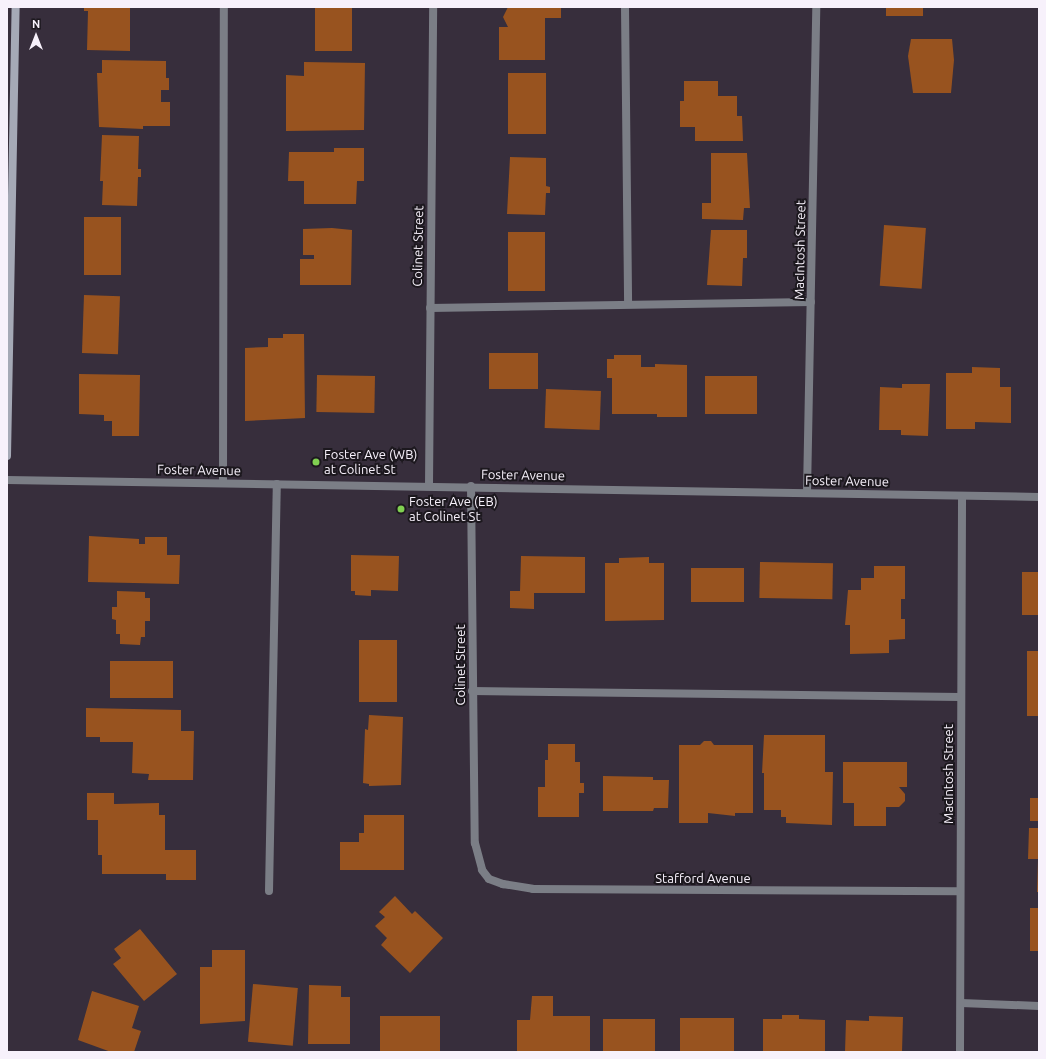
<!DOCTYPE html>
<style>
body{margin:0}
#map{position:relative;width:1046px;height:1059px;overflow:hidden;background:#372e3c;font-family:Ubuntu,sans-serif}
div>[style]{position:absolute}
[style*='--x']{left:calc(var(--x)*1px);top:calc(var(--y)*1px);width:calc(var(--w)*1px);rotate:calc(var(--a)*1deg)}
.building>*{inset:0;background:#98531f;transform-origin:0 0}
.service>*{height:8px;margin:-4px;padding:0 4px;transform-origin:4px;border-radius:4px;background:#7b7e86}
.minor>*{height:8px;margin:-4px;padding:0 4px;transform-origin:4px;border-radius:4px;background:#7b7e86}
.tertiary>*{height:8px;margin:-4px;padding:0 4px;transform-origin:4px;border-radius:4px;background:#7b7e86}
.secondary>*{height:8px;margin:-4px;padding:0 4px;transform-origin:4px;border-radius:4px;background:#a5a9b6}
.dots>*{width:11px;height:11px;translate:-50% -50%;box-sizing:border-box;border:2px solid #1c181e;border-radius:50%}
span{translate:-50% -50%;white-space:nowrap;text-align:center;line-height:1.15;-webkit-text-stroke:4px #1c181e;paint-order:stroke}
.street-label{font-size:13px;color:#f7f1fb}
.poi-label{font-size:13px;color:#f7f1fb}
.left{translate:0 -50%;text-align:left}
.frame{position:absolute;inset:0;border:8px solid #f7f1fb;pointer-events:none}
.north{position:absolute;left:16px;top:16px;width:40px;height:40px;-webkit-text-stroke:3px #1c181e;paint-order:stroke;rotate:0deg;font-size:11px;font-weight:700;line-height:16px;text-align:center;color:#f7f1fb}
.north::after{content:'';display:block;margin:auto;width:14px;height:18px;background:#f7f1fb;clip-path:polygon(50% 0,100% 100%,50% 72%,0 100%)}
</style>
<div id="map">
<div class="building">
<div style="clip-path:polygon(84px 7px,130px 7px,130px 51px,87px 50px,88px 11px,84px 11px)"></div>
<div style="left:315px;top:7px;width:37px;height:44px"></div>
<div style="clip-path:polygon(508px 7px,561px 7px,561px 18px,545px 18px,545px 60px,499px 60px,499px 27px,508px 27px,503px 17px)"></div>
<div style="left:886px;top:7px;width:37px;height:9px"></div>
<div style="clip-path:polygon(911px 39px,952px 39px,954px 60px,951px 93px,913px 93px,908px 56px)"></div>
<div style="clip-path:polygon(102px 60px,166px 61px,166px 78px,169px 78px,169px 90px,161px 90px,161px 102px,170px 102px,170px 126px,143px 126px,143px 129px,99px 127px,97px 73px,102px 73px)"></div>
<div style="clip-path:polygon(304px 62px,365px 63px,364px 130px,286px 131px,286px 75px,304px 76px)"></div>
<div style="left:508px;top:73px;width:38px;height:61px"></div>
<div style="clip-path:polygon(684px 81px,718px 81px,718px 96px,737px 96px,737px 116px,742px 116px,743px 141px,695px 141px,695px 127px,680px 127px,680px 101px,684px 101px)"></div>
<div style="clip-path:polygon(102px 135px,139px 136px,138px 169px,141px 169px,141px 177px,138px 177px,137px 206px,102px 205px,103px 181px,100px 181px)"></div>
<div style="clip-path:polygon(334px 148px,364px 148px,364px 181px,357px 181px,356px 204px,304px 204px,304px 181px,288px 181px,289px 152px,334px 152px)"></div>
<div style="clip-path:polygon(711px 153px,747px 153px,750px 208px,744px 208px,743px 220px,702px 219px,702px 203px,711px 203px)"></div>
<div style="clip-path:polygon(510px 157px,546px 158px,546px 186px,550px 187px,550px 193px,546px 193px,545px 215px,507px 214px)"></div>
<div style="left:84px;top:217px;width:37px;height:58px"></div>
<div style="left:884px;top:225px;width:42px;height:61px;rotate:4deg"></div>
<div style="clip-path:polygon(332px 228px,352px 230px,351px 285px,300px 285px,300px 259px,314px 259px,314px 255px,303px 255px,303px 229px)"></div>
<div style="clip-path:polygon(711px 230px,747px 230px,747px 258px,743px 258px,742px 286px,707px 285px)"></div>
<div style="left:508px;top:232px;width:37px;height:59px"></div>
<div style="left:84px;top:295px;width:36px;height:58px;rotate:2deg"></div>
<div style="clip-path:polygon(283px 334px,304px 334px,305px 418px,245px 421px,245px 348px,268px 347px,268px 338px,283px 338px)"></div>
<div style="left:489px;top:353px;width:49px;height:36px"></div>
<div style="clip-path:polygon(614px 355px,641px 355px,641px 367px,655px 367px,655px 364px,687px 365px,687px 417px,657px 417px,657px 414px,612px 414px,612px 378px,607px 378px,607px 359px,614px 359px)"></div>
<div style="clip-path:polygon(972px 367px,1000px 368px,1000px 387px,1011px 387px,1011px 423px,975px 422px,975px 429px,946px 429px,946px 373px,972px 373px)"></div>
<div style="clip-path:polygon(79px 374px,140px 375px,139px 436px,112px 436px,112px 421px,104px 421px,104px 415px,79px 414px)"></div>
<div style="left:317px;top:375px;width:58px;height:37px;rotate:1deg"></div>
<div style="left:705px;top:376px;width:52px;height:38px"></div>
<div style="clip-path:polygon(902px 384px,930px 384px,928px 436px,901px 435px,901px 430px,879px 430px,880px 387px,902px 388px)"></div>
<div style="left:546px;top:389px;width:55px;height:39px;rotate:2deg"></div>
<div style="clip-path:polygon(89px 536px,139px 539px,139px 544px,145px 544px,145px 537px,167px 537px,167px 555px,180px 555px,179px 584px,88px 582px)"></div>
<div style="clip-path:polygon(351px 555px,399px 556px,398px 591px,371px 590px,371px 596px,355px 595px,355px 591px,351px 591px)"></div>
<div style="clip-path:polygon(521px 556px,585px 557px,585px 593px,534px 593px,534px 609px,510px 608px,510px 591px,520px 591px)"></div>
<div style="clip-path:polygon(649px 557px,649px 563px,664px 563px,664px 620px,605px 621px,605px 563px,619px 563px,619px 558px)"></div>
<div style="left:760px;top:562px;width:73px;height:36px;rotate:1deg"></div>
<div style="clip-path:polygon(874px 566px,905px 566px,905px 599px,901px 599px,901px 619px,905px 619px,905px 639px,889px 640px,889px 653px,850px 654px,850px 625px,845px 625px,848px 590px,861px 590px,861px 578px,874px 578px)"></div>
<div style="left:691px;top:568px;width:53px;height:34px"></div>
<div style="left:1022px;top:572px;width:17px;height:43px"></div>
<div style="clip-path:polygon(117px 591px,145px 592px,145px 598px,150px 598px,150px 621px,145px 621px,145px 637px,141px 637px,140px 645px,120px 644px,120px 634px,116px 634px,116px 620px,112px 619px,112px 607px,117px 607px)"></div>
<div style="left:359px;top:640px;width:38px;height:62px"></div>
<div style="left:1027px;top:651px;width:12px;height:65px"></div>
<div style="left:110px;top:661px;width:63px;height:37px"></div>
<div style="clip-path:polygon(86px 708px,181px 710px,181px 731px,194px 731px,193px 780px,148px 780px,149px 774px,132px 773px,133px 742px,100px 742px,100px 737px,86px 737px)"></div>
<div style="clip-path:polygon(369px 715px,403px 717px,401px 785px,369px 786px,369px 784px,363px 783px,365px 729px,368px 730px)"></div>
<div style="clip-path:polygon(764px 735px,825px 735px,825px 772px,833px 772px,832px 825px,786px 823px,786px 817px,781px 817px,781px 810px,764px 810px,764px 773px,762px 773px)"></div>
<div style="clip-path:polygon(704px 741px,711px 741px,714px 745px,753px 745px,753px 813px,735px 813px,735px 816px,708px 813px,708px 823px,679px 823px,679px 745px,700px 745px)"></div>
<div style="clip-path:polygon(548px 744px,575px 744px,575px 762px,580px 762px,580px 783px,584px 783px,584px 793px,579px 793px,579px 817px,538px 817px,538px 787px,545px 787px,545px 760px,548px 760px)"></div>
<div style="clip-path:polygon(843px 762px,907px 762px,907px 787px,899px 787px,905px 794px,905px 801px,899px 807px,886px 807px,886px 826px,854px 826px,854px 803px,843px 803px)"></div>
<div style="clip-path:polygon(603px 776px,653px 777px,653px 780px,669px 780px,668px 808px,654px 808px,653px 811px,603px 811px)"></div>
<div style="clip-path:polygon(87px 793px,114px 793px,114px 804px,159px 803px,159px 815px,165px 815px,165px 850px,196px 850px,196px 880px,166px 880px,166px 874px,102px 874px,102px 855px,98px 855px,98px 820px,87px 820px)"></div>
<div style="left:1030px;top:798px;width:9px;height:23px"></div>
<div style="clip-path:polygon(364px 815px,404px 815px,404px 870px,340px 870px,340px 842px,359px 842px,359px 833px,364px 833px)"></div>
<div style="clip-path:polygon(1029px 828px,1039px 828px,1039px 892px,1037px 892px,1038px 859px,1028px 859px)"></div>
<div style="clip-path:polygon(395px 896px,412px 914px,415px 911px,443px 938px,410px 973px,381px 945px,387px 938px,375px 926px,385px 917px,379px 912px)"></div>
<div style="left:1030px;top:908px;width:9px;height:43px"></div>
<div style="clip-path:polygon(140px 929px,177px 974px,144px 1001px,113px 964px,121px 958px,114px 949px)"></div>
<div style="clip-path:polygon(212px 950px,245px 950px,245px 1021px,200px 1024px,200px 967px,212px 967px)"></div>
<div style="left:253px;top:984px;width:45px;height:58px;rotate:5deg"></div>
<div style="clip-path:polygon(309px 985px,341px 986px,341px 997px,350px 997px,350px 1044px,308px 1044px)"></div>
<div style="clip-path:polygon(92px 991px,139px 1006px,132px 1028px,141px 1031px,134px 1052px,111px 1052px,78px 1040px)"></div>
<div style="clip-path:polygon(532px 996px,553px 996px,553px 1016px,590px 1016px,590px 1051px,517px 1052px,517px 1020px,530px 1020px)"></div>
<div style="clip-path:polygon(782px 1015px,799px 1015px,799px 1019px,825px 1020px,825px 1052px,763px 1052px,763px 1019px,782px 1019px)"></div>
<div style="left:380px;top:1016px;width:60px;height:36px"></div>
<div style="clip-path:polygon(869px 1016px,903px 1017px,902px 1052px,845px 1052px,846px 1020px,869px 1021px)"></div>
<div style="left:680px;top:1018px;width:54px;height:34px"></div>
<div style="left:603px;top:1019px;width:52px;height:33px"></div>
</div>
<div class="service">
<div style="--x:625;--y:7;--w:296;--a:89.4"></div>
<div style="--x:430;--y:308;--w:381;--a:-0.9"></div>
<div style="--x:223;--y:482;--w:475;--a:-89.9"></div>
<div style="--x:472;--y:691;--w:488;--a:0.7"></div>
<div style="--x:269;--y:891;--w:407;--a:-88.9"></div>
</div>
<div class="minor">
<div style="--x:429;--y:485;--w:478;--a:-89.5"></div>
<div style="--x:471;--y:486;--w:357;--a:89.4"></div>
<div style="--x:475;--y:843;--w:28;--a:75"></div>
<div style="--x:482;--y:870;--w:11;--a:52"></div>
<div style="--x:489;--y:879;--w:15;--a:20"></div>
<div style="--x:503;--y:884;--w:30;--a:9"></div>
<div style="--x:533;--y:889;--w:426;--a:0.3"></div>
<div style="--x:807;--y:492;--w:485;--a:-88.9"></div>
<div style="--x:961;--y:1003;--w:78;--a:2.2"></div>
<div style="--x:960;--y:1052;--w:556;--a:-89.79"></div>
</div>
<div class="tertiary">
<div style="--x:7;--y:480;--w:1032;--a:0.94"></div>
</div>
<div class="secondary">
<div style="--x:7;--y:456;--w:449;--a:-88.9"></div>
</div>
<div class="dots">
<div style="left:316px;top:462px;background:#80d051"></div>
<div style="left:401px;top:509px;background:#80d051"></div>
</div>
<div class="street-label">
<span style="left:418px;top:246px;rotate:-89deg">Colinet Street</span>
<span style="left:800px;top:250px;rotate:-89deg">MacIntosh Street</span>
<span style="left:199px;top:470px;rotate:1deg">Foster Avenue</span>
<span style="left:523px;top:475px;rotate:1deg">Foster Avenue</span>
<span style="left:847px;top:481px;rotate:1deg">Foster Avenue</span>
<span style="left:460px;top:665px;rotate:-90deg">Colinet Street</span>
<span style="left:948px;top:774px;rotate:-90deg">MacIntosh Street</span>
<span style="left:703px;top:878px">Stafford Avenue</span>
</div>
<div class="poi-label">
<span class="left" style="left:324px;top:462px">Foster Ave (WB)<br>at Colinet St</span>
<span class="left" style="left:409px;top:509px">Foster Ave (EB)<br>at Colinet St</span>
</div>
<div class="frame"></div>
<div class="north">N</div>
</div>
